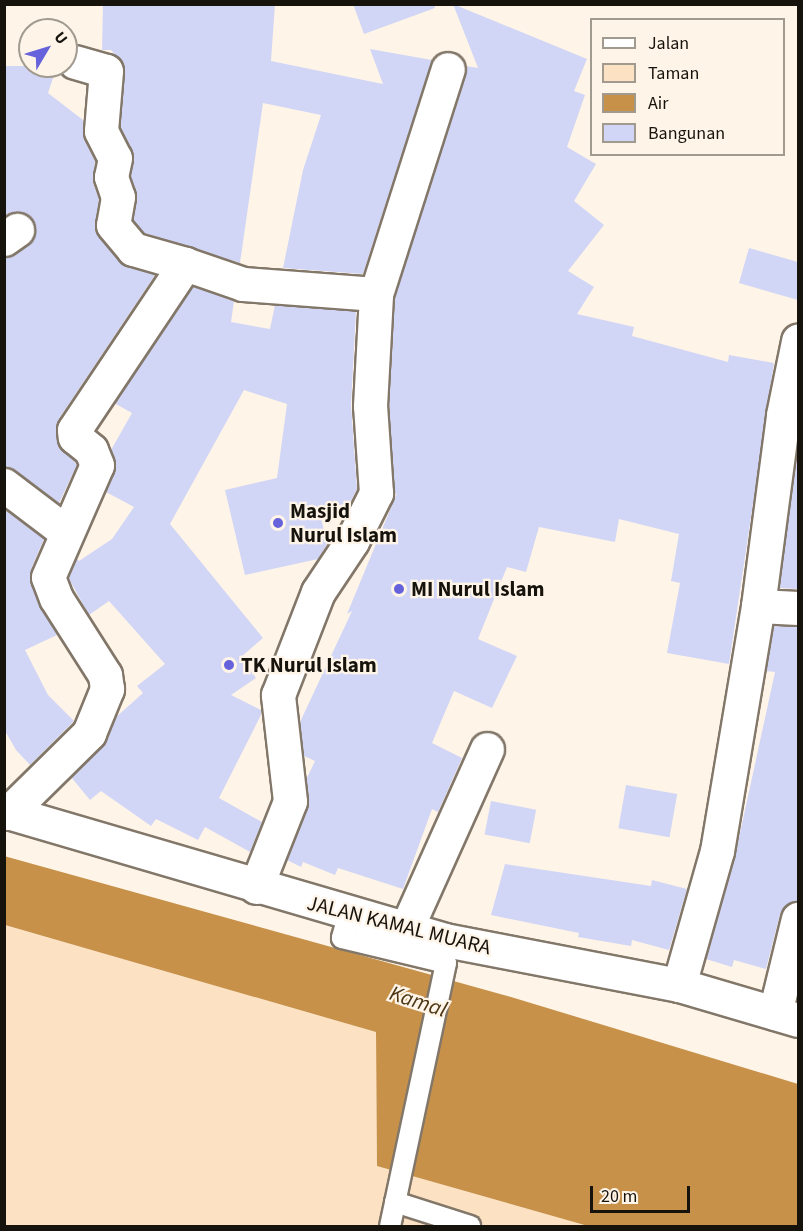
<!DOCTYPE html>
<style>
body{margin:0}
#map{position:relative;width:803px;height:1231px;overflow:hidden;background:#fef4e7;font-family:"Source Sans 3",sans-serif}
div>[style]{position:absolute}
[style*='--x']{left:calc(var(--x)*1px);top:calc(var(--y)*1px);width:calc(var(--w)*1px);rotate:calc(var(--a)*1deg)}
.green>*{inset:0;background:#fce1c2}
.water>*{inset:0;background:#c7914a}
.building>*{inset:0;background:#d2d6f6;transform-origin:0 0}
.roads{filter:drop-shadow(2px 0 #827769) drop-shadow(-2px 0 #827769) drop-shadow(0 2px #827769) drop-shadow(0 -2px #827769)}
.service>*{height:20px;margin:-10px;padding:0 10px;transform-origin:10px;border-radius:10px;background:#fff}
.minor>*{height:33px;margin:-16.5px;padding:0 16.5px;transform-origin:16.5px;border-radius:16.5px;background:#fff}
.dots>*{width:16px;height:16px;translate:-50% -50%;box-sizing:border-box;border:3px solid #fef4e7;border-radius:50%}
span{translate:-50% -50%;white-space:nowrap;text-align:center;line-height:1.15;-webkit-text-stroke:4.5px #fef4e7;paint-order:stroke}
.poi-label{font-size:21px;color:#16120c;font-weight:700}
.left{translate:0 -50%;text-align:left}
.street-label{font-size:21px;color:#16120c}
.water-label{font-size:22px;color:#4c3516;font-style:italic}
.frame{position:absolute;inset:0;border:6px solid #16120c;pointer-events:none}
.legend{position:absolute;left:590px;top:18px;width:195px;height:138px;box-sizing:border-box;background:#fef4e7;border:2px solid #a19a8f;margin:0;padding:8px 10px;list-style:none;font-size:18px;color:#16120c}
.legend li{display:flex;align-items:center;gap:12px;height:30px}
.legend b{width:30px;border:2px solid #a19a8f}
.north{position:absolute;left:18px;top:18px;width:60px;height:60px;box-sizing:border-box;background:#fef4e7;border:2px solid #a19a8f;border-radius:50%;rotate:52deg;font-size:16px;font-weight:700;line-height:24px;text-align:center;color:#16120c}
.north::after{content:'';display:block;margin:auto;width:21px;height:27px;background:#6562db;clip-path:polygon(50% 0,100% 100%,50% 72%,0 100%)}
.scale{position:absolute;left:590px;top:1186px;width:100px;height:27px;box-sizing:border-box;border:3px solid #16120c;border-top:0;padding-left:8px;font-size:18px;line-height:21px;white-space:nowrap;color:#16120c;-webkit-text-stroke:4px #fef4e7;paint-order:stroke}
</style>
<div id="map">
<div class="green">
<div style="clip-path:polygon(4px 925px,376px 1032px,377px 1166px,588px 1226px,5px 1226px)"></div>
</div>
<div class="water">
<div style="clip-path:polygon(4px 856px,511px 997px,798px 1084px,798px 1226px,588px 1226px,377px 1166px,376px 1032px,5px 925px)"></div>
</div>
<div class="building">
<div style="clip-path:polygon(103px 4px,275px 4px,271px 61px,383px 84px,370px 49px,432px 60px,363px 274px,283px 268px,303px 170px,321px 115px,263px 103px,240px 263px,144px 233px,133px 220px,136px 200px,130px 176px,132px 150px,120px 127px,124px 65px,111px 50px,102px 50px)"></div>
<div style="clip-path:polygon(353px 4px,434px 4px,435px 8px,364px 34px)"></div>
<div style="clip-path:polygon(453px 4px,587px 59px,574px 91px,585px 95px,567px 147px,596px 164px,574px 201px,604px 225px,568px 271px,594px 287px,577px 314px,634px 327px,632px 336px,728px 362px,729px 355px,774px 363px,729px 664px,667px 653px,680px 583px,671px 581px,679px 534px,619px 519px,615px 542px,539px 527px,526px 572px,507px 567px,478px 639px,517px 656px,492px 708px,454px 691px,432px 743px,462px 758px,438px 812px,432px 809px,403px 889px,338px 868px,335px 875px,303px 862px,301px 867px,287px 860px,307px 808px,306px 780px,315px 761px,304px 756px,300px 722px,352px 611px,347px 614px,397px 493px,394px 494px,389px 406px,395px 297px,466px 66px,478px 68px)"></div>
<div style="clip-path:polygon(4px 66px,57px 66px,48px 93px,83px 120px,84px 139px,95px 161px,93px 183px,99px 199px,95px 230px,119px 261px,155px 275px,58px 420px,57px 440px,77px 465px,59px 503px,15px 470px,4px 467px,4px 258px,28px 245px,36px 229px,24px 213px,4px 216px)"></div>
<div style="clip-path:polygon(749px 248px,798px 262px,798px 300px,739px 283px)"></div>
<div style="clip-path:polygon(193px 286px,234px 301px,231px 322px,270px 329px,275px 305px,356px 311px,351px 405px,357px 489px,350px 503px,319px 509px,327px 544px,318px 559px,245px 575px,225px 490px,277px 478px,287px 404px,244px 390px,170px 524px,263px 638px,241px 657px,256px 678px,231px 695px,261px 710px,261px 715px,219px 798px,262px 822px,250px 852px,205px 827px,198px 840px,156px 819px,151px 826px,101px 791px,90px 800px,71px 777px,102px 746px,115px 718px,143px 693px,137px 686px,165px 664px,109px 601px,89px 615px,68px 577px,77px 559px,79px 561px,112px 539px,134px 507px,106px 492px,116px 466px,111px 450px,132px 413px,114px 403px)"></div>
<div style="clip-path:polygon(798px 441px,798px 589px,779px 588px)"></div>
<div style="clip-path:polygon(4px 509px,44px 539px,31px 569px,30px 583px,57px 635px,25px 650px,48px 695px,74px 721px,30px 765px,16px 750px,4px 729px)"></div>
<div style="clip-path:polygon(774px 626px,798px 626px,798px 901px,785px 906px,780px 914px,766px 969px,734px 960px,732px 967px,706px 959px,735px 856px,775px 672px,766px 671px)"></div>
<div style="left:626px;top:785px;width:52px;height:44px;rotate:10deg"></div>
<div style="left:491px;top:801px;width:46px;height:34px;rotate:11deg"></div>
<div style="clip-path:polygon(505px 864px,651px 886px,652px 880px,687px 889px,669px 950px,632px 940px,631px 946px,578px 937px,579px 933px,491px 915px)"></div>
</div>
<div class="roads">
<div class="service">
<div style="--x:349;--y:913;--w:26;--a:106"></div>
<div style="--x:342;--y:938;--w:107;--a:13.5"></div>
<div style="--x:446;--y:963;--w:269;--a:102"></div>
<div style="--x:395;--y:1202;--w:79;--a:17.7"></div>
</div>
<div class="minor">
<div style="--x:75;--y:62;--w:32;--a:16"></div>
<div style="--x:106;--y:71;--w:60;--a:94.8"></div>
<div style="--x:101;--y:131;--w:30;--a:63"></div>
<div style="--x:115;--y:158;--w:19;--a:102"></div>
<div style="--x:111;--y:177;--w:21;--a:71"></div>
<div style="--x:118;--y:197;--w:28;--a:100"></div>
<div style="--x:113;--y:225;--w:31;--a:50"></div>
<div style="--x:133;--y:249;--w:54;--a:16.1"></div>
<div style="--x:4;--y:239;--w:16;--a:-35"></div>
<div style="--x:4;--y:485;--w:78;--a:37.2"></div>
<div style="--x:758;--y:606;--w:193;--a:-82.5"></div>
<div style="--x:783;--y:415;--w:76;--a:-78.5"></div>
<div style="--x:4;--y:811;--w:459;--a:16.3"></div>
<div style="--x:445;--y:940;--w:238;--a:10.9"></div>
<div style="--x:679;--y:985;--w:124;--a:16.4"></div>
<div style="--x:8;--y:813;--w:114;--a:-44.6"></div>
<div style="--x:89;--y:733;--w:48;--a:-67.8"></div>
<div style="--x:107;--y:689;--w:14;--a:-98"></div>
<div style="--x:105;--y:675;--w:91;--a:-122.5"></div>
<div style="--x:56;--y:598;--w:22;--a:-111"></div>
<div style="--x:48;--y:577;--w:122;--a:-66.4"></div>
<div style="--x:97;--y:465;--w:16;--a:-112"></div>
<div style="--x:91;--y:450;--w:21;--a:-141"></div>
<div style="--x:75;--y:437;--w:7;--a:-98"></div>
<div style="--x:74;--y:430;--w:200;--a:-56.2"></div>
<div style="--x:185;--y:264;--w:61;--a:19"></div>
<div style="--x:243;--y:284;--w:133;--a:4.3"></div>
<div style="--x:376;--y:294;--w:236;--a:-72.3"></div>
<div style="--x:256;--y:887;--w:92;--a:-68.4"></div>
<div style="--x:290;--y:801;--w:107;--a:-96.5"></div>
<div style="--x:278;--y:695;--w:110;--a:-68.8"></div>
<div style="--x:318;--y:592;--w:61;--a:-56.3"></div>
<div style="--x:352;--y:541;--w:54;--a:-63.4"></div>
<div style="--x:376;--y:493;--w:87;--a:-93.9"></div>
<div style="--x:370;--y:406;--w:112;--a:-86.9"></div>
<div style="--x:407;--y:927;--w:195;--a:-65.8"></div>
<div style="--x:679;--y:985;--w:139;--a:-74.2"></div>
<div style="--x:717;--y:851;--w:248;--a:-80.5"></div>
<div style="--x:758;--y:606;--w:40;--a:2.9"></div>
<div style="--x:775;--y:1013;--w:97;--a:-76.3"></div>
</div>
</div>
<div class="dots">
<div style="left:278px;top:523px;background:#6562db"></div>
<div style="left:399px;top:589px;background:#6562db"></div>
<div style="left:229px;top:665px;background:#6562db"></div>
</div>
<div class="poi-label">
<span class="left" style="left:290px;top:523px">Masjid<br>Nurul Islam</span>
<span class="left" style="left:411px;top:589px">MI Nurul Islam</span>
<span class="left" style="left:241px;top:665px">TK Nurul Islam</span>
</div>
<div class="street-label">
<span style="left:399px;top:925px;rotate:14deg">JALAN KAMAL MUARA</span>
</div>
<div class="water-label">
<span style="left:418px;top:1002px;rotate:18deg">Kamal</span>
</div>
<div class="frame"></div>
<ul class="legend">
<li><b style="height:8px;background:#fff"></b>Jalan</li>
<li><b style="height:16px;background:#fce1c2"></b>Taman</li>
<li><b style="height:16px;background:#c7914a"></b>Air</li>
<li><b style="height:16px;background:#d2d6f6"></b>Bangunan</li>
</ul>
<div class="north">U</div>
<div class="scale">20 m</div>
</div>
